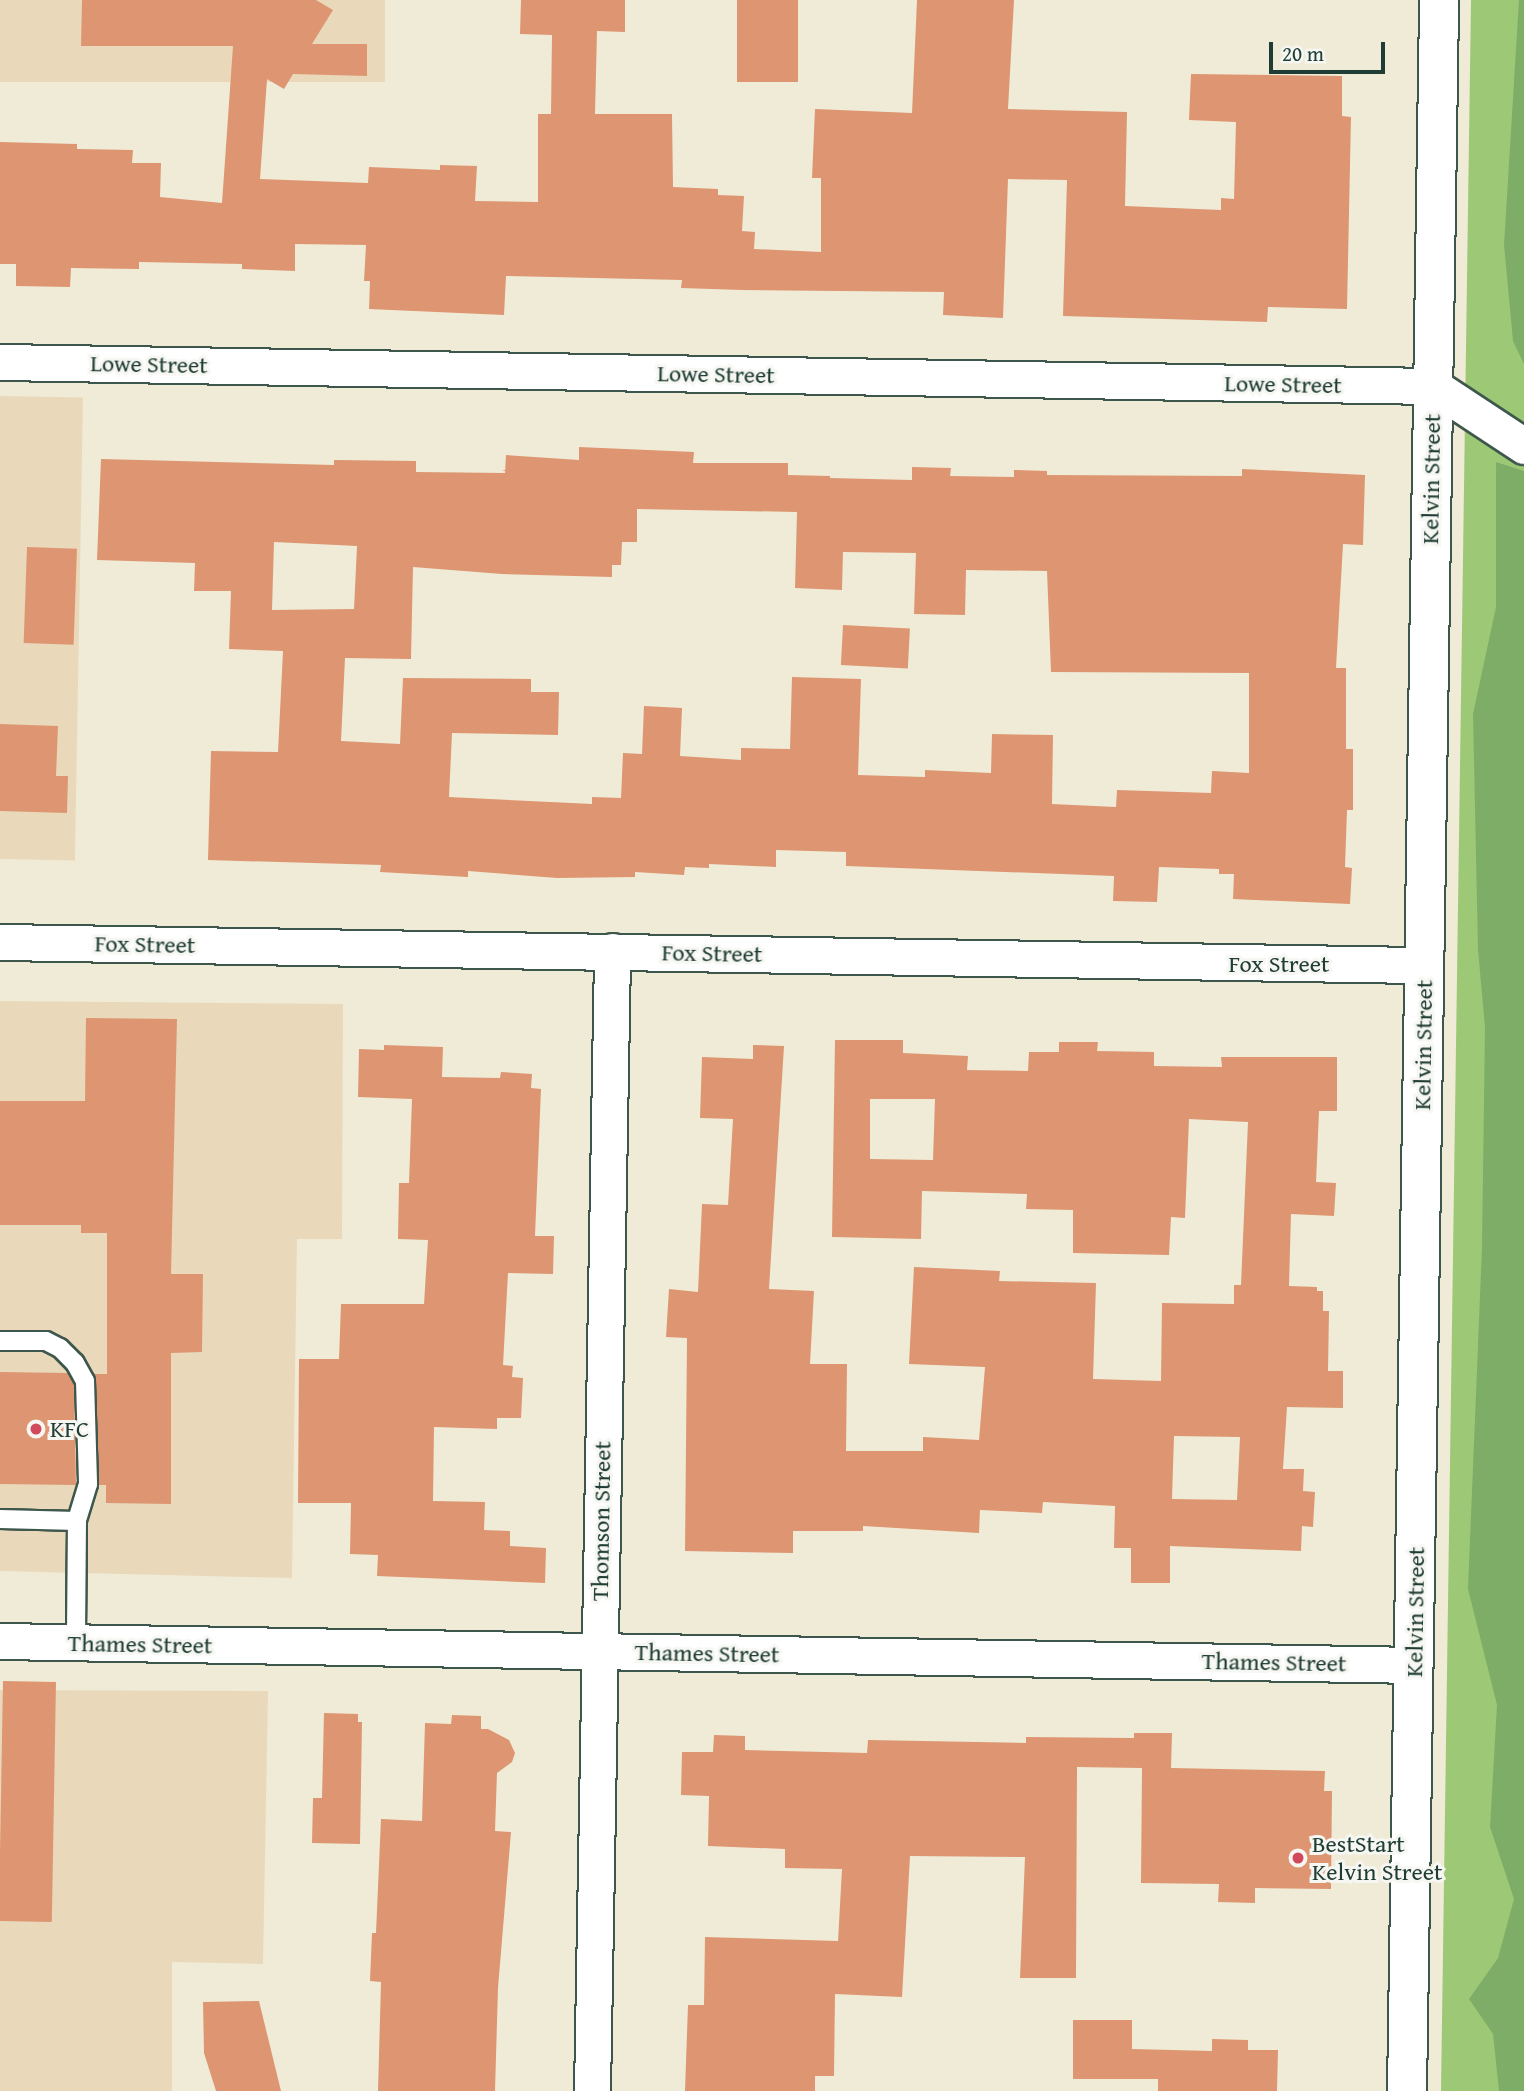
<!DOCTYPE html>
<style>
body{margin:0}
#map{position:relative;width:1524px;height:2091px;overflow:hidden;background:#f0ebd7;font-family:"Gentium Book Plus",serif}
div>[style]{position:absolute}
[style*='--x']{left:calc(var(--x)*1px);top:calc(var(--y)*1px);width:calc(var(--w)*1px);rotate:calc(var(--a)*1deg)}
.built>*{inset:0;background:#e9d9ba;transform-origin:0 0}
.green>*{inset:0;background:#9dc976}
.forest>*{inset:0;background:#7ead67}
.building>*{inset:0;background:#dd9671;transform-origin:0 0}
.roads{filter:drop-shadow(2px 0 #3e574c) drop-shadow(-2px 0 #3e574c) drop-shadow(0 2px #3e574c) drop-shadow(0 -2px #3e574c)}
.service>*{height:18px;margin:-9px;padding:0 9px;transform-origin:9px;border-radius:9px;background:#fff}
.minor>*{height:35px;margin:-17.5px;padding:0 17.5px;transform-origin:17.5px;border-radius:17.5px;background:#fff}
.secondary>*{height:38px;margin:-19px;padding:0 19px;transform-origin:19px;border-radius:19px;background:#fff}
.dots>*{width:19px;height:19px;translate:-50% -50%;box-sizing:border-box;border:4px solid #f6f6f2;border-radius:50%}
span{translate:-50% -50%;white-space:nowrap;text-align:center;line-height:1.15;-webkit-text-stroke:6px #f6f6f2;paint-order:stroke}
.street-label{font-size:24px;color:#1f3d34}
.poi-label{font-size:24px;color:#1f3d34}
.left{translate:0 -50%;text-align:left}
.scale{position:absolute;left:1269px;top:42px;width:116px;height:32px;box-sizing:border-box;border:4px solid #1f3d34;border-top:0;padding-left:9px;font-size:21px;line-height:24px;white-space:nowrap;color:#1f3d34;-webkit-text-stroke:5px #f6f6f2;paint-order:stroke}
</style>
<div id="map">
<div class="built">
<div style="left:0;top:0;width:385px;height:82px"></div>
<div style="left:0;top:396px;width:83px;height:463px;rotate:1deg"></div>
<div style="clip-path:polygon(0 1001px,343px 1004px,342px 1239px,297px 1239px,292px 1578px,0 1571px)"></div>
<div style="clip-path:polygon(0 1690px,268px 1691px,263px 1964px,172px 1962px,172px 2091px,0 2091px)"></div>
</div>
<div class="green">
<div style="clip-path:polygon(1471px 0,1524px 0,1524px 2091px,1441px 2091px)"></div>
</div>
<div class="forest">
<div style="clip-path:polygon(1519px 0,1524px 0,1524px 364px,1513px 341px,1504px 245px)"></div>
<div style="clip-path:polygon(1496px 462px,1524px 471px,1524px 2091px,1499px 2091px,1493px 2034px,1469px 1999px,1498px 1958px,1514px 1899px,1490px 1827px,1497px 1705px,1468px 1589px,1482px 1247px,1485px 1027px,1478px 950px,1473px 714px,1496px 607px)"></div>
</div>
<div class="building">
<div style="clip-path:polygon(82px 0,316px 0,333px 10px,312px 44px,367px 44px,367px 76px,293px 74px,284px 89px,267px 79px,260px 179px,368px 183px,369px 167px,440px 170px,440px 165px,477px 166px,475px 201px,538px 202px,538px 114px,551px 114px,552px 35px,520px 34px,521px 0,625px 0,625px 32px,597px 31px,595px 114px,672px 114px,673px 187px,718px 189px,718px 195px,744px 196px,742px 231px,755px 232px,754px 249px,821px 252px,821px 178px,812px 178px,815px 109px,912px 113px,917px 0,1014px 0,1008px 109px,1127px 112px,1125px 206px,1221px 210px,1221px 198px,1234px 199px,1236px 122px,1189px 120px,1191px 74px,1342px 76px,1342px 116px,1351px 117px,1347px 309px,1268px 307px,1267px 322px,1063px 316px,1067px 180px,1008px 179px,1003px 318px,943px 315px,944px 292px,742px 290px,681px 288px,682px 280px,506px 276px,504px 315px,369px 309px,370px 281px,364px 281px,366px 245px,295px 244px,295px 271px,242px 269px,242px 264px,139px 262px,139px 269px,71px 268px,70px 287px,16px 286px,16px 264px,0 264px,0 142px,77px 144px,77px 149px,133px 150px,132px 163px,161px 163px,160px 197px,222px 203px,233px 46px,81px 46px)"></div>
<div style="left:737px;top:0;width:61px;height:82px"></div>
<div style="clip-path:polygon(evenodd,579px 447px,694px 452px,693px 463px,788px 463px,788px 475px,830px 476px,830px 478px,912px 480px,912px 467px,951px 468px,950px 476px,1014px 477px,1014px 470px,1047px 471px,1047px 475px,1242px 476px,1242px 469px,1365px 475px,1363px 545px,1343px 544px,1336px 668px,1346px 668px,1346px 749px,1353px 749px,1353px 810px,1347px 810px,1345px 867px,1352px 868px,1350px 904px,1233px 899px,1234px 874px,1219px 874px,1219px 869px,1159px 867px,1157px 902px,1113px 901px,1114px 876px,846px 866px,846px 852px,776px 850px,776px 867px,709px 864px,709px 868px,685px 867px,684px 875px,635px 872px,635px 877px,557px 878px,468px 871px,468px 877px,380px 872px,381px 865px,208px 860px,211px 751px,278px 752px,283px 651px,229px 649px,231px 591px,194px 591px,195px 563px,97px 560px,101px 459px,334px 465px,334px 460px,416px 461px,416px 472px,505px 473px,506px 455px,579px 460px,579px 447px,637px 509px,797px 512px,795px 588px,842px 590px,843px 552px,916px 553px,914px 614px,965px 615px,966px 570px,1047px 571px,1051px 672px,1249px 673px,1249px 773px,1212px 771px,1211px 793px,1117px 790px,1116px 807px,1052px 804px,1053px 735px,992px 734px,991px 773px,925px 770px,925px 777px,858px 775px,861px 679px,792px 677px,790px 749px,741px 748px,741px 760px,680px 756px,682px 708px,644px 706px,642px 754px,623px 753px,621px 798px,592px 797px,592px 804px,449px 797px,452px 733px,558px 735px,559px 692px,531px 692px,531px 679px,403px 678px,400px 744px,341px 741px,345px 658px,411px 659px,413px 567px,502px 574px,612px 577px,612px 565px,621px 565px,622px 542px,637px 542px,637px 509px,579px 447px,274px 542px,357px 546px,354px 609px,272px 610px,274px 542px)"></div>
<div style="left:27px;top:547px;width:50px;height:96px;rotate:2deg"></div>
<div style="left:843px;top:625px;width:67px;height:40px;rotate:3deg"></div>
<div style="clip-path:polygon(0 724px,58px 726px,56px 776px,68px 776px,67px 813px,0 811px)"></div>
<div style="clip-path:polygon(86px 1018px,177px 1019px,171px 1274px,203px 1274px,202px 1352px,171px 1353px,171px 1504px,106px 1503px,106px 1485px,99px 1485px,94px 1374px,107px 1374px,107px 1233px,81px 1233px,81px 1225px,0 1225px,0 1101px,85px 1101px)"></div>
<div style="clip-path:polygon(evenodd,835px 1040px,903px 1040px,903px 1053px,968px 1056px,967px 1070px,1028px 1071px,1029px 1052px,1059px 1052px,1059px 1042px,1098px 1042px,1097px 1051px,1154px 1052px,1154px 1066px,1222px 1067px,1221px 1057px,1337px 1057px,1337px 1111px,1319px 1111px,1316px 1182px,1336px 1183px,1334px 1216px,1291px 1214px,1289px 1286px,1317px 1287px,1317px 1291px,1323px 1291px,1323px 1311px,1329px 1311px,1328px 1371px,1343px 1371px,1343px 1408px,1287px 1407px,1283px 1469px,1304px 1469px,1303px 1491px,1315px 1492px,1313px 1527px,1302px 1526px,1301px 1551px,1170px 1546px,1170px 1583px,1131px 1583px,1131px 1548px,1114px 1548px,1115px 1506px,1043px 1502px,1042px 1513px,980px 1510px,979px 1533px,863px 1526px,863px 1531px,793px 1531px,793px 1553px,685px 1551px,687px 1338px,666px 1337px,669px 1289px,698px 1292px,702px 1204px,728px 1205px,733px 1119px,700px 1118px,702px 1057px,753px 1059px,753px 1045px,784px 1046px,769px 1289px,814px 1291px,810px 1364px,847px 1364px,846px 1451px,923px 1451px,923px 1437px,979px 1440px,985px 1367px,909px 1364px,914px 1267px,1000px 1271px,999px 1281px,1096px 1283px,1093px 1379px,1161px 1381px,1162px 1303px,1234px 1304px,1234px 1285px,1241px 1285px,1248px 1122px,1189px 1119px,1185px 1218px,1171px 1217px,1169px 1255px,1073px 1253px,1073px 1210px,1026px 1209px,1027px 1194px,922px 1191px,921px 1239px,832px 1237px,835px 1040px,870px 1099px,935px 1099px,933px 1160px,870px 1159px,870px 1099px,835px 1040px,1174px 1436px,1240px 1437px,1237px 1500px,1172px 1499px,1174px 1436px)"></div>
<div style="clip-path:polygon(384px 1045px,443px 1047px,442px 1077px,500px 1078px,501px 1072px,532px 1074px,531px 1088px,541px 1089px,535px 1236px,554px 1236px,553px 1274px,508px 1273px,503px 1365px,513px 1366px,512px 1377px,523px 1378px,521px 1418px,497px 1418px,497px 1429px,434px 1427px,433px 1501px,485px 1502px,484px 1530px,510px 1531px,510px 1546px,546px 1548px,545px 1583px,377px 1576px,378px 1555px,350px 1554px,351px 1503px,298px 1503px,299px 1359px,339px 1359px,341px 1304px,424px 1304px,428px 1240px,398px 1239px,399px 1183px,409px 1183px,412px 1099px,358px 1097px,359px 1049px,384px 1050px)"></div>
<div style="clip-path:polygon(0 1372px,68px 1373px,74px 1384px,76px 1485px,0 1484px)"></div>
<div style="left:3px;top:1681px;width:53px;height:240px;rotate:1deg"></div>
<div style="clip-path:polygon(324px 1713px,358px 1714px,358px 1722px,362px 1722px,360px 1844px,312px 1843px,313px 1798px,322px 1798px)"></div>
<div style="clip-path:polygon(452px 1715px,481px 1716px,481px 1729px,488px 1729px,509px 1740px,515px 1753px,512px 1762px,497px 1773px,495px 1831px,511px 1832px,498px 1988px,495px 2091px,378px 2091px,381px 1982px,370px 1981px,372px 1933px,376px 1933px,381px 1819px,422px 1821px,425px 1723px,451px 1724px)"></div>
<div style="clip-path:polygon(1134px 1733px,1172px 1733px,1171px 1768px,1325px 1771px,1324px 1791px,1332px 1791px,1331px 1889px,1255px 1888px,1255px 1903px,1218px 1902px,1219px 1884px,1141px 1883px,1142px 1768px,1077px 1767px,1076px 1978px,1020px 1978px,1025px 1857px,910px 1856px,902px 1997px,835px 1994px,834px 2076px,815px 2076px,815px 2091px,685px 2091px,688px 2005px,704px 2005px,705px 1937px,838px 1941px,842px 1869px,785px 1868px,785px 1849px,708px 1846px,709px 1796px,681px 1795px,682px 1752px,713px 1752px,714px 1735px,745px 1736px,745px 1750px,867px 1753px,868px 1740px,1026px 1743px,1026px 1737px,1134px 1738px)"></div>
<div style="clip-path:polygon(259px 2001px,281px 2091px,216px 2091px,204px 2053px,203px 2002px)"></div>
<div style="clip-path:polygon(1073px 2020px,1132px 2020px,1132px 2049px,1212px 2051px,1212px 2039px,1248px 2040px,1248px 2050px,1278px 2050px,1277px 2091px,1158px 2091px,1158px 2079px,1073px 2079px)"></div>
</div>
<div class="roads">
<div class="service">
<div style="--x:0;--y:1341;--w:46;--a:0"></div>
<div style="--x:46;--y:1341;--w:16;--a:27"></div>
<div style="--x:60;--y:1348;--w:21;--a:45"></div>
<div style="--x:75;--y:1363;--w:21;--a:61"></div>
<div style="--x:85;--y:1381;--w:103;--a:88.3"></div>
<div style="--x:88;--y:1484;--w:39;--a:107"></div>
<div style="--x:77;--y:1521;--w:122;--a:90.5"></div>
<div style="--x:0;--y:1519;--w:77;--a:1.5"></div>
</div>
<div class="minor">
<div style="--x:0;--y:362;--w:1433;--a:0.96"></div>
<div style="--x:1433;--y:386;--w:109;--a:33.4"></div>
<div style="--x:0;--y:942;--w:1424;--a:0.93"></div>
<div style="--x:0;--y:1641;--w:1414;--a:0.97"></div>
<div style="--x:592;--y:2091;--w:1140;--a:-88.99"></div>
</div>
<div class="secondary">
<div style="--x:1407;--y:2091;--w:2091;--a:-89.12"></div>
</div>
</div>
<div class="dots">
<div style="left:36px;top:1429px;background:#d1495b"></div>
<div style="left:1298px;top:1858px;background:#d1495b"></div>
</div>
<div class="street-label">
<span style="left:149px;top:364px;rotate:1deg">Lowe Street</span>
<span style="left:716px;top:374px;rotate:1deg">Lowe Street</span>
<span style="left:1283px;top:384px;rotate:1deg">Lowe Street</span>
<span style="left:1431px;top:479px;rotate:-89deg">Kelvin Street</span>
<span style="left:145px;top:944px;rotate:1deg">Fox Street</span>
<span style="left:712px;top:953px;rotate:1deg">Fox Street</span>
<span style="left:1279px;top:964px">Fox Street</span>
<span style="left:1423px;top:1045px;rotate:-89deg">Kelvin Street</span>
<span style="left:601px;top:1521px;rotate:-89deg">Thomson Street</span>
<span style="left:1415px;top:1612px;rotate:-89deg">Kelvin Street</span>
<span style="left:140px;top:1644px;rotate:1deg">Thames Street</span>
<span style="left:707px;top:1653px;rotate:1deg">Thames Street</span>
<span style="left:1274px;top:1662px;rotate:1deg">Thames Street</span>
</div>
<div class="poi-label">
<span class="left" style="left:50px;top:1429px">KFC</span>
<span class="left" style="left:1312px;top:1858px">BestStart<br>Kelvin Street</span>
</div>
<div class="scale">20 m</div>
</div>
